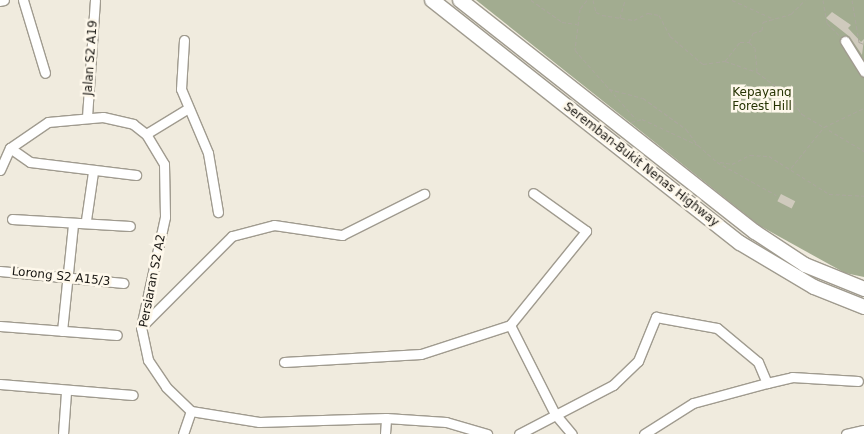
<!DOCTYPE html>
<style>
body{margin:0}
#map{position:relative;width:864px;height:434px;overflow:hidden;background:#f0ebde;font-family:"DejaVu Sans",sans-serif}
div>[style]{position:absolute}
[style*='--x']{left:calc(var(--x)*1px);top:calc(var(--y)*1px);width:calc(var(--w)*1px);rotate:calc(var(--a)*1deg)}
.forest>*{inset:0;background:#a2ac90}
.building>*{inset:0;background:#cfcabd;transform-origin:0 0}
.path>*{height:1px;margin-top:-0.5px;transform-origin:0;background:repeating-linear-gradient(90deg,#aba79d 0 4px,transparent 0 6.5px)}
.roads{filter:drop-shadow(1px 0 #a09b8f) drop-shadow(-1px 0 #a09b8f) drop-shadow(0 1px #a09b8f) drop-shadow(0 -1px #a09b8f)}
.minor>*{height:9px;margin:-4.5px;padding:0 4.5px;transform-origin:4.5px;border-radius:4.5px;background:#fff}
.highway>*{height:14px;margin:-7px;padding:0 7px;transform-origin:7px;border-radius:7px;background:#fff}
span{translate:-50% -50%;white-space:nowrap;text-align:center;line-height:1.15;-webkit-text-stroke:5px #fef8eb;paint-order:stroke}
.street-label{font-size:12px;color:#181612}
.park-label{font-size:12px;color:#263302}
</style>
<div id="map">
<div class="forest">
<div style="clip-path:polygon(476px 0,864px 0,864px 277px,845px 273px,760px 226px)"></div>
</div>
<div class="building">
<div style="clip-path:polygon(832px 12px,851px 25px,848px 28px,861px 42px,864px 39px,862px 55px,850px 37px,826px 18px)"></div>
<div style="left:781px;top:194px;width:16px;height:8px;rotate:27deg"></div>
</div>
<div class="path">
<div style="--x:531;--y:0;--w:38;--a:35"></div>
<div style="--x:562;--y:22;--w:15;--a:8"></div>
<div style="--x:587;--y:0;--w:11;--a:128"></div>
<div style="--x:580;--y:9;--w:41;--a:97"></div>
<div style="--x:575;--y:50;--w:91;--a:48.6"></div>
<div style="--x:593;--y:0;--w:12;--a:76"></div>
<div style="--x:596;--y:12;--w:7;--a:27"></div>
<div style="--x:602;--y:15;--w:32;--a:9"></div>
<div style="--x:634;--y:20;--w:16;--a:-27"></div>
<div style="--x:648;--y:13;--w:11;--a:10"></div>
<div style="--x:659;--y:15;--w:24;--a:62"></div>
<div style="--x:670;--y:36;--w:43;--a:40.3"></div>
<div style="--x:703;--y:64;--w:22;--a:-8"></div>
<div style="--x:725;--y:61;--w:34;--a:19"></div>
<div style="--x:757;--y:72;--w:41;--a:37.1"></div>
<div style="--x:790;--y:97;--w:21;--a:55"></div>
<div style="--x:802;--y:114;--w:26;--a:31"></div>
<div style="--x:732;--y:0;--w:46;--a:24.3"></div>
<div style="--x:823;--y:0;--w:23;--a:80"></div>
<div style="--x:827;--y:23;--w:17;--a:45"></div>
<div style="--x:852;--y:0;--w:43;--a:80.5"></div>
<div style="--x:620;--y:18;--w:19;--a:-74"></div>
<div style="--x:749;--y:42;--w:8;--a:45"></div>
<div style="--x:755;--y:48;--w:23;--a:85"></div>
<div style="--x:859;--y:42;--w:5;--a:22"></div>
<div style="--x:725;--y:61;--w:24;--a:-52"></div>
<div style="--x:740;--y:42;--w:9;--a:0"></div>
<div style="--x:749;--y:42;--w:10;--a:-66"></div>
<div style="--x:753;--y:33;--w:9;--a:-18"></div>
<div style="--x:762;--y:30;--w:8;--a:-83"></div>
<div style="--x:763;--y:22;--w:29;--a:-16"></div>
<div style="--x:791;--y:14;--w:20;--a:-45"></div>
<div style="--x:609;--y:89;--w:35;--a:15"></div>
<div style="--x:643;--y:98;--w:53;--a:35.8"></div>
<div style="--x:686;--y:129;--w:19;--a:54"></div>
<div style="--x:631;--y:122;--w:11;--a:-15"></div>
<div style="--x:642;--y:119;--w:62;--a:24.9"></div>
<div style="--x:698;--y:145;--w:25;--a:42"></div>
<div style="--x:717;--y:162;--w:68;--a:29.2"></div>
<div style="--x:829;--y:130;--w:41;--a:31"></div>
<div style="--x:720;--y:162;--w:12;--a:9"></div>
<div style="--x:732;--y:164;--w:20;--a:-27"></div>
<div style="--x:750;--y:155;--w:19;--a:3"></div>
<div style="--x:769;--y:156;--w:71;--a:32.3"></div>
<div style="--x:829;--y:194;--w:35;--a:3"></div>
<div style="--x:791;--y:168;--w:53;--a:-51.2"></div>
<div style="--x:824;--y:127;--w:44;--a:-25.4"></div>
</div>
<div class="roads">
<div class="minor">
<div style="--x:23;--y:0;--w:76;--a:73.2"></div>
<div style="--x:0;--y:1;--w:4;--a:-14"></div>
<div style="--x:184;--y:40;--w:49;--a:93.5"></div>
<div style="--x:181;--y:89;--w:69;--a:67.1"></div>
<div style="--x:208;--y:153;--w:60;--a:80.4"></div>
<div style="--x:845;--y:41;--w:36;--a:58"></div>
<div style="--x:87;--y:117;--w:117;--a:-86.1"></div>
<div style="--x:146;--y:134;--w:48;--a:-31.4"></div>
<div style="--x:10;--y:148;--w:24;--a:35"></div>
<div style="--x:30;--y:162;--w:107;--a:7"></div>
<div style="--x:0;--y:170;--w:24;--a:-66"></div>
<div style="--x:10;--y:148;--w:46;--a:-34.4"></div>
<div style="--x:48;--y:122;--w:55;--a:-5.2"></div>
<div style="--x:103;--y:117;--w:31;--a:13"></div>
<div style="--x:133;--y:124;--w:16;--a:38"></div>
<div style="--x:146;--y:134;--w:35;--a:59"></div>
<div style="--x:164;--y:164;--w:53;--a:88.9"></div>
<div style="--x:165;--y:217;--w:113;--a:102.3"></div>
<div style="--x:141;--y:327;--w:34;--a:78"></div>
<div style="--x:148;--y:360;--w:32;--a:56"></div>
<div style="--x:166;--y:387;--w:35;--a:44"></div>
<div style="--x:191;--y:411;--w:69;--a:9.2"></div>
<div style="--x:259;--y:422;--w:127;--a:-1.8"></div>
<div style="--x:386;--y:418;--w:60;--a:3.8"></div>
<div style="--x:446;--y:422;--w:43;--a:16.3"></div>
<div style="--x:12;--y:219;--w:118;--a:3.4"></div>
<div style="--x:86;--y:220;--w:49;--a:-81.7"></div>
<div style="--x:0;--y:271;--w:124;--a:5.6"></div>
<div style="--x:143;--y:325;--w:126;--a:-45"></div>
<div style="--x:232;--y:236;--w:43;--a:-14.7"></div>
<div style="--x:274;--y:225;--w:69;--a:8.4"></div>
<div style="--x:342;--y:235;--w:92;--a:-26.6"></div>
<div style="--x:510;--y:325;--w:100;--a:63.2"></div>
<div style="--x:555;--y:414;--w:26;--a:50"></div>
<div style="--x:0;--y:326;--w:117;--a:4.4"></div>
<div style="--x:62;--y:331;--w:107;--a:-84.1"></div>
<div style="--x:284;--y:362;--w:137;--a:-3.3"></div>
<div style="--x:421;--y:354;--w:94;--a:-18"></div>
<div style="--x:510;--y:325;--w:121;--a:-51"></div>
<div style="--x:586;--y:231;--w:65;--a:-144.4"></div>
<div style="--x:0;--y:384;--w:133;--a:4.7"></div>
<div style="--x:63;--y:434;--w:42;--a:-85.9"></div>
<div style="--x:183;--y:434;--w:24;--a:-71"></div>
<div style="--x:385;--y:434;--w:16;--a:-86"></div>
<div style="--x:519;--y:434;--w:106;--a:-27.5"></div>
<div style="--x:613;--y:385;--w:35;--a:-44"></div>
<div style="--x:638;--y:361;--w:48;--a:-67.8"></div>
<div style="--x:656;--y:317;--w:62;--a:10.2"></div>
<div style="--x:717;--y:328;--w:53;--a:39.7"></div>
<div style="--x:758;--y:362;--w:23;--a:67"></div>
<div style="--x:644;--y:434;--w:58;--a:-32.3"></div>
<div style="--x:693;--y:403;--w:77;--a:-15.1"></div>
<div style="--x:767;--y:383;--w:26;--a:-13"></div>
<div style="--x:792;--y:377;--w:66;--a:3.5"></div>
<div style="--x:846;--y:434;--w:18;--a:-13"></div>
</div>
<div class="highway">
<div style="--x:432;--y:0;--w:392;--a:38.3"></div>
<div style="--x:740;--y:243;--w:86;--a:30.7"></div>
<div style="--x:814;--y:287;--w:54;--a:21.8"></div>
<div style="--x:460;--y:0;--w:375;--a:38.2"></div>
<div style="--x:755;--y:232;--w:60;--a:33.4"></div>
<div style="--x:805;--y:265;--w:64;--a:22.1"></div>
</div>
</div>
<div class="street-label">
<span style="left:91px;top:58px;rotate:-86deg">Jalan S2 A19</span>
<span style="left:641px;top:165px;rotate:38deg">Seremban-Bukit Nenas Highway</span>
<span style="left:61px;top:277px;rotate:6deg">Lorong S2 A15/3</span>
<span style="left:153px;top:281px;rotate:-79deg">Persiaran S2 A2</span>
</div>
<div class="park-label">
<span style="left:762px;top:100px">Kepayang<br>Forest Hill</span>
</div>
</div>
